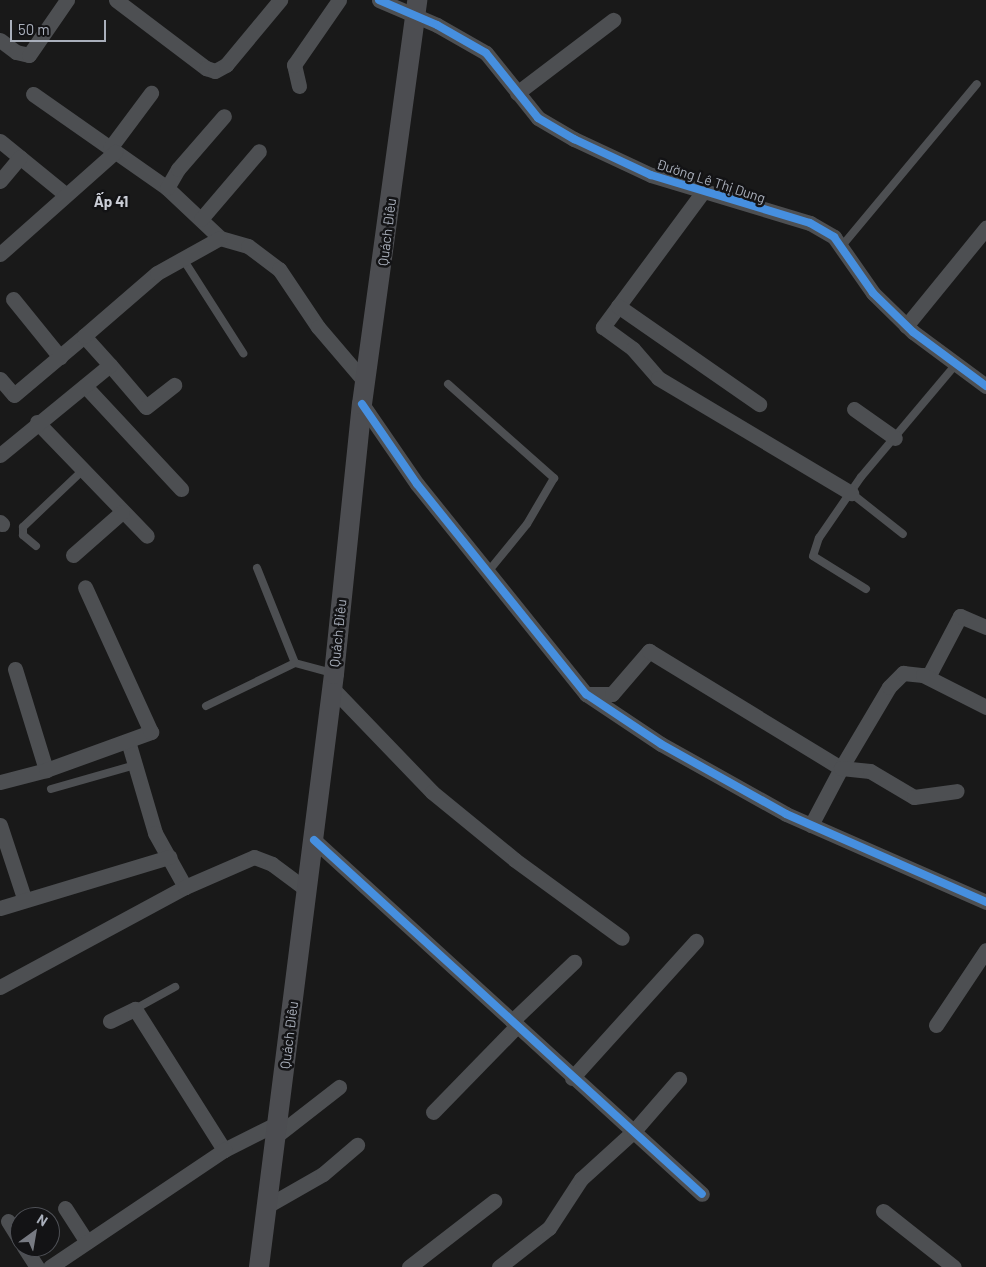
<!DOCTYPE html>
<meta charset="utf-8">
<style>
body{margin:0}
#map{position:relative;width:986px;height:1267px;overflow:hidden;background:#191919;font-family:Barlow,sans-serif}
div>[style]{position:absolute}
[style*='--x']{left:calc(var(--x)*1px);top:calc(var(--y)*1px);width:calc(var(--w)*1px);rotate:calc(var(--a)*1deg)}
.lane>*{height:8px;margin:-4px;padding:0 4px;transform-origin:4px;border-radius:4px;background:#4d4f52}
.street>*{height:15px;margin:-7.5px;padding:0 7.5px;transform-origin:7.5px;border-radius:7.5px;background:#4d4f52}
.secondary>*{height:20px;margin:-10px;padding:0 10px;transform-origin:10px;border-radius:10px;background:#4c4d51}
.cycleway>*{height:8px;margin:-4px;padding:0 4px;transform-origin:4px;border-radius:4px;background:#468fdf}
span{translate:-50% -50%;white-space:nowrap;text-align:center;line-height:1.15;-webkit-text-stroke:5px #131315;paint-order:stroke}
.street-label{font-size:14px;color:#a9afbb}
.neighbourhood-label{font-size:15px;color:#cbced7;font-weight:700}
.north{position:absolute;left:10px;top:1207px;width:50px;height:50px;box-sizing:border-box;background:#131315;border:1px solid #4f5157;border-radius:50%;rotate:32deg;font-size:14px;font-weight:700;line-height:20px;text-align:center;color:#a9afbb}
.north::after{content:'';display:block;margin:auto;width:18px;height:22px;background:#777a82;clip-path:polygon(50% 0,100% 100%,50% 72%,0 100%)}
.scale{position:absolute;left:10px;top:20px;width:96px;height:22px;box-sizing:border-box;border:2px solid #a9afbb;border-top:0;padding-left:6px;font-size:15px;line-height:18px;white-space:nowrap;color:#a9afbb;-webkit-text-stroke:4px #131315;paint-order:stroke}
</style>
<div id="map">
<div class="lane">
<div style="--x:841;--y:247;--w:212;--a:-50.2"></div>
<div style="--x:183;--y:259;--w:112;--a:57.4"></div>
<div style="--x:448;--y:384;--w:142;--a:41.6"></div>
<div style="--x:554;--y:478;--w:53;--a:120.4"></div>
<div style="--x:527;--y:524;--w:63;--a:129.2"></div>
<div style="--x:851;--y:493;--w:66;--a:38.3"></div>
<div style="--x:36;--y:546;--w:17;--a:-140"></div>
<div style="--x:23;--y:535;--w:8;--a:-90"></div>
<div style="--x:23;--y:527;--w:83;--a:-43.5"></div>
<div style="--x:257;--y:568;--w:102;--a:68.2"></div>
<div style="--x:295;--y:663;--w:38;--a:15"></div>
<div style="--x:866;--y:589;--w:62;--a:-148.1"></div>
<div style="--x:813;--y:556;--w:19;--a:-72"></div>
<div style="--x:819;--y:538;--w:74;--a:-55.5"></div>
<div style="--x:861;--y:477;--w:149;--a:-49.9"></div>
<div style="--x:206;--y:706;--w:99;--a:-25.8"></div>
<div style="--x:51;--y:789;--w:87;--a:-15.9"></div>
<div style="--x:135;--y:1009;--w:46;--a:-28.8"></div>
</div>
<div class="street">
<div style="--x:116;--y:0;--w:113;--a:37.1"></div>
<div style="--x:206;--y:68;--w:9;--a:18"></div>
<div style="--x:215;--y:71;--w:13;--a:-29"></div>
<div style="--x:226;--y:65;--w:85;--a:-50.3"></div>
<div style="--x:379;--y:0;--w:63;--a:23.3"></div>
<div style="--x:437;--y:25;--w:56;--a:29.7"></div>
<div style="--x:486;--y:53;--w:83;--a:51.3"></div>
<div style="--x:538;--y:118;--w:42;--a:30.3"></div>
<div style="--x:574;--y:139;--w:85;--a:25.1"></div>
<div style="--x:651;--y:175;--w:166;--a:16.8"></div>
<div style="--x:810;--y:223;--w:28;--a:30"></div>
<div style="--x:834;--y:237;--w:68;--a:55.1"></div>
<div style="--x:873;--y:293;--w:56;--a:44.3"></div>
<div style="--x:913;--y:332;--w:91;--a:36.5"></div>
<div style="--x:0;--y:40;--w:20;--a:37"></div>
<div style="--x:16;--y:52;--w:13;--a:13"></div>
<div style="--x:29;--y:55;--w:67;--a:-55.4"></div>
<div style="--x:299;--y:86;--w:22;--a:-103"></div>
<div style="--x:294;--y:65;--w:79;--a:-55.3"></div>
<div style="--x:517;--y:93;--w:121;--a:-37.2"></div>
<div style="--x:33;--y:94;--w:164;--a:35"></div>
<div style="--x:167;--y:188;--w:73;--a:43.3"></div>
<div style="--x:220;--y:238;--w:29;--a:16"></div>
<div style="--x:248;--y:246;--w:39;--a:37"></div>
<div style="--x:279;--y:269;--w:70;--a:56.1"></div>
<div style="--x:318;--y:327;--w:72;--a:49.5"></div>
<div style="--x:0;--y:141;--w:84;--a:39.2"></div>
<div style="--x:110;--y:148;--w:69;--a:-53.3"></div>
<div style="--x:0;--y:181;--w:31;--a:-50"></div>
<div style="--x:167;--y:188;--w:22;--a:-60"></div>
<div style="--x:178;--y:169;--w:70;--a:-49"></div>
<div style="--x:702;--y:193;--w:167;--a:126.5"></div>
<div style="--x:603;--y:327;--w:37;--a:36"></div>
<div style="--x:633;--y:349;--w:38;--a:49"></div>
<div style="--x:658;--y:378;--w:225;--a:30.8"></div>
<div style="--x:201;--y:219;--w:89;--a:-49.5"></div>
<div style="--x:0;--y:254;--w:154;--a:-41.6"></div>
<div style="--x:13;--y:299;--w:75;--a:51"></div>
<div style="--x:618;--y:306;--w:172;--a:34.8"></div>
<div style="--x:906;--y:326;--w:127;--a:-50.8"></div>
<div style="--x:110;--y:365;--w:55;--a:49.4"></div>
<div style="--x:146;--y:407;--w:36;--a:-38"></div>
<div style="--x:0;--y:379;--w:21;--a:49"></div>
<div style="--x:14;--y:395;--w:92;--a:-40.1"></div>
<div style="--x:85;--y:386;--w:141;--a:47"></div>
<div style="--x:362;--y:404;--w:97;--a:55.5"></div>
<div style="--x:417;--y:484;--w:270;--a:51.2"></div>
<div style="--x:586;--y:694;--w:90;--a:33.7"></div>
<div style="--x:661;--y:744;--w:143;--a:29.2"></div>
<div style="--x:786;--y:814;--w:219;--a:23.7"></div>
<div style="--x:854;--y:409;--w:50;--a:35.3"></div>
<div style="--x:37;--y:422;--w:158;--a:46"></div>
<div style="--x:0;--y:455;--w:142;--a:-39.3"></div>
<div style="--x:110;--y:365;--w:39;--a:-132"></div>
<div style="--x:84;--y:336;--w:96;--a:-40.8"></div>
<div style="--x:157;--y:273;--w:72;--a:-29.1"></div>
<div style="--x:0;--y:522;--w:3;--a:45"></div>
<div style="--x:73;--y:555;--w:65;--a:-41.3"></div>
<div style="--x:15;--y:669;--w:106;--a:72.9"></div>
<div style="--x:928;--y:677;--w:69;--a:-62.3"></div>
<div style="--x:960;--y:616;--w:28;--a:23"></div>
<div style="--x:332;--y:688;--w:144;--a:46.1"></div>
<div style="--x:432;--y:792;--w:107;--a:39.3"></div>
<div style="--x:515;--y:860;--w:132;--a:36.1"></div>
<div style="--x:586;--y:694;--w:26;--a:0"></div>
<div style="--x:612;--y:694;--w:57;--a:-49.3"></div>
<div style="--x:649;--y:651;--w:225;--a:31.4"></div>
<div style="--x:841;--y:768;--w:94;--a:-59.3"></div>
<div style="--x:889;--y:687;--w:20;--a:-45"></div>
<div style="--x:903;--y:673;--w:20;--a:6"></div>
<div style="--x:923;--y:675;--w:71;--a:26.9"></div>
<div style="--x:128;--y:741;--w:96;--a:73.6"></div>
<div style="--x:155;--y:833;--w:62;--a:60.9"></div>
<div style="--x:0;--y:782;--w:48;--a:-14.6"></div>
<div style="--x:46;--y:770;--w:112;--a:-19.9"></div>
<div style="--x:151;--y:732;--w:159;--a:-114.5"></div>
<div style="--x:0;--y:825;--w:77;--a:71.8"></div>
<div style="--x:811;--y:825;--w:64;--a:-62.2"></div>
<div style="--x:841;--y:768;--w:29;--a:6"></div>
<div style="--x:870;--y:771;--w:51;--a:30.6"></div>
<div style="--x:914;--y:797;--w:43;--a:-7.9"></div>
<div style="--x:314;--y:840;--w:525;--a:42.38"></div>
<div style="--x:0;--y:908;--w:177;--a:-16.8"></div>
<div style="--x:0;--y:987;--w:210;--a:-28.4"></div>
<div style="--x:185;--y:887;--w:75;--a:-23.5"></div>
<div style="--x:254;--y:857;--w:19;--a:21"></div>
<div style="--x:272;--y:864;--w:44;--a:36.6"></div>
<div style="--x:110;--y:1021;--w:28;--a:-26"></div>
<div style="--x:135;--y:1009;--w:167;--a:57.7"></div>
<div style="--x:224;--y:1150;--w:60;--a:-26.6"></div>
<div style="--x:512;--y:1021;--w:86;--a:-43.6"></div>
<div style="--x:936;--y:1025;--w:90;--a:-56.3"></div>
<div style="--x:572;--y:1078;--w:185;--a:-47.9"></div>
<div style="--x:433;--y:1112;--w:120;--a:-45.7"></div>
<div style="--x:276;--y:1136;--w:80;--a:-37.9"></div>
<div style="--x:267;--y:1206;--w:64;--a:-29.7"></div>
<div style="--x:323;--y:1174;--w:45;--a:-40.5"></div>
<div style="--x:65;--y:1208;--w:40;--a:57.1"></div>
<div style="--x:883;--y:1211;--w:90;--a:38.3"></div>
<div style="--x:8;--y:1221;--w:22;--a:58"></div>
<div style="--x:24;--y:1247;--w:24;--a:57"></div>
<div style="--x:50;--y:1267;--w:210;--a:-33.9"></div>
<div style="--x:409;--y:1267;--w:108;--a:-37.8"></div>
<div style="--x:499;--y:1267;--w:63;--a:-38"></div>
<div style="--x:549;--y:1228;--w:59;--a:-56.9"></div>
<div style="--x:581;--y:1179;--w:72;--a:-42.2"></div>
<div style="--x:634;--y:1131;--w:69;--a:-49.1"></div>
</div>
<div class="secondary">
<div style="--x:259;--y:1267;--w:598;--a:-82.79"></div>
<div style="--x:334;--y:674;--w:271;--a:-84.1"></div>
<div style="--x:362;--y:404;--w:408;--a:-82.2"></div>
</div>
<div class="cycleway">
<div style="--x:379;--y:0;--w:63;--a:23.3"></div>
<div style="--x:437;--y:25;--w:56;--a:29.7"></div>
<div style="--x:486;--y:53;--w:83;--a:51.3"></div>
<div style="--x:538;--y:118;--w:42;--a:30.3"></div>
<div style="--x:574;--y:139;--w:85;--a:25.1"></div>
<div style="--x:651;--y:175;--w:166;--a:16.8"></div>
<div style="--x:810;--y:223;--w:28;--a:30"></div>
<div style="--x:834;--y:237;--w:68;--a:55.1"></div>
<div style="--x:873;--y:293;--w:56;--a:44.3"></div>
<div style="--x:913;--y:332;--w:91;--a:36.5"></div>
<div style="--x:362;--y:404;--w:97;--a:55.5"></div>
<div style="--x:417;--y:484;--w:270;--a:51.2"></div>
<div style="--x:586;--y:694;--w:90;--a:33.7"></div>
<div style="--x:661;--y:744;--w:143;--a:29.2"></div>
<div style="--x:786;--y:814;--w:219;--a:23.7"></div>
<div style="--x:314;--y:840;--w:525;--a:42.38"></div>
</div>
<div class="street-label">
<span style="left:711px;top:181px;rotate:18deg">Đường Lê Thị Dung</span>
<span style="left:387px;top:232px;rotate:-83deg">Quách Điêu</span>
<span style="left:338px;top:633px;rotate:-84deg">Quách Điêu</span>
<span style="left:289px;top:1035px;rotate:-83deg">Quách Điêu</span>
</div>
<div class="neighbourhood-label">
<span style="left:111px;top:202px">Ấp 41</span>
</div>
<div class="north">N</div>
<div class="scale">50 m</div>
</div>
